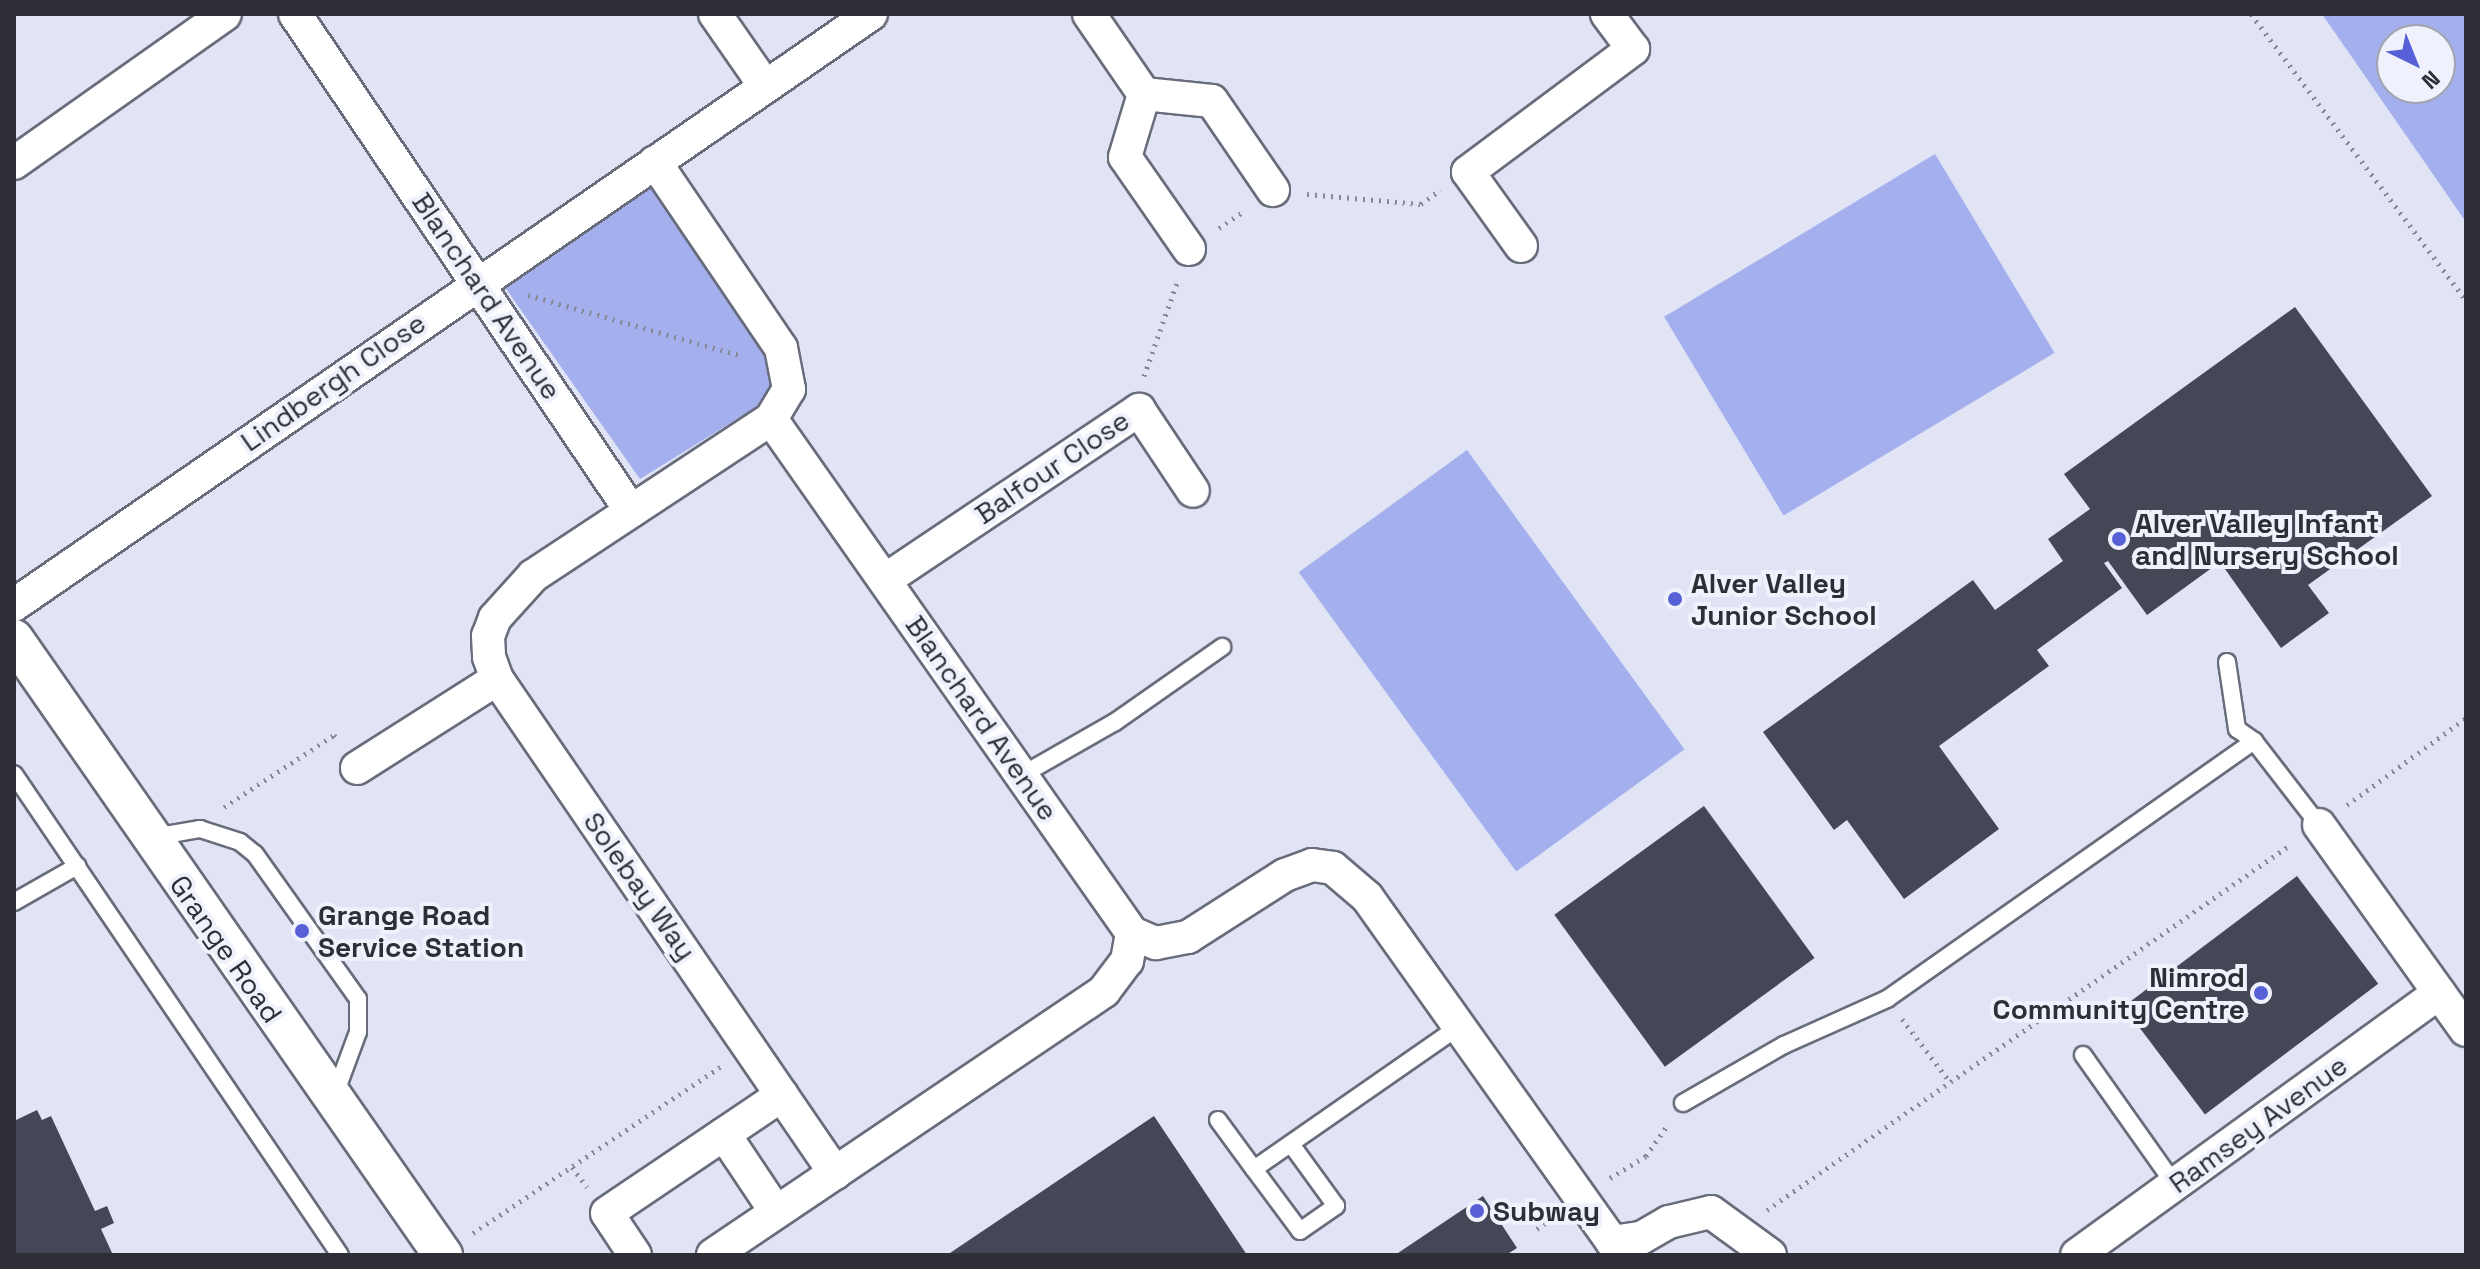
<!DOCTYPE html>
<style>
body{margin:0}
#map{position:relative;width:2480px;height:1269px;overflow:hidden;background:#e0e4f5;font-family:"Space Grotesk",sans-serif}
div>[style]{position:absolute}
[style*='--x']{left:calc(var(--x)*1px);top:calc(var(--y)*1px);width:calc(var(--w)*1px);rotate:calc(var(--a)*1deg)}
.green>*{inset:0;background:#a4b0ed;transform-origin:0 0}
.building>*{inset:0;background:#444856;transform-origin:0 0}
.path>*{height:5px;margin-top:-2.5px;transform-origin:0;background:repeating-linear-gradient(90deg,#878a96 0 2px,transparent 0 8px)}
.roads{filter:drop-shadow(2px 0 #686c7b) drop-shadow(-2px 0 #686c7b) drop-shadow(0 2px #686c7b) drop-shadow(0 -2px #686c7b)}
.service>*{height:16px;margin:-8px;padding:0 8px;transform-origin:8px;border-radius:8px;background:#fff}
.minor>*{height:32px;margin:-16px;padding:0 16px;transform-origin:16px;border-radius:16px;background:#fff}
.tertiary>*{height:38px;margin:-19px;padding:0 19px;transform-origin:19px;border-radius:19px;background:#fff}
.dots>*{width:22px;height:22px;translate:-50% -50%;box-sizing:border-box;border:4px solid #eff1fc;border-radius:50%}
span{translate:-50% -50%;white-space:nowrap;text-align:center;line-height:1.15;-webkit-text-stroke:8px #eff1fc;paint-order:stroke}
.street-label{font-size:28px;color:#2e2f36}
.poi-label{font-size:28px;color:#2e2f36;font-weight:700}
.left{translate:0 -50%;text-align:left}
.right{translate:-100% -50%;text-align:right}
.frame{position:absolute;inset:0;border:16px solid #2e2f36;pointer-events:none}
.north{position:absolute;left:2376px;top:24px;width:80px;height:80px;box-sizing:border-box;background:#eff1fc;border:2px solid #a2a3ad;border-radius:50%;rotate:137deg;font-size:22px;font-weight:700;line-height:32px;text-align:center;color:#2e2f36}
.north::after{content:'';display:block;margin:auto;width:28px;height:36px;background:#5760d7;clip-path:polygon(50% 0,100% 100%,50% 72%,0 100%)}
</style>
<div id="map">
<div class="green">
<div style="clip-path:polygon(evenodd,2322px 14px,2466px 14px,2466px 222px,2322px 14px,2392px 40px,2440px 40px,2440px 88px,2392px 88px,2392px 40px)"></div>
<div style="left:1935px;top:154px;width:232px;height:316px;rotate:59deg"></div>
<div style="clip-path:polygon(652px 183px,771px 361px,773px 388px,766px 401px,640px 479px,504px 286px)"></div>
<div style="left:1467px;top:450px;width:370px;height:208px;rotate:54deg"></div>
</div>
<div class="building">
<div style="clip-path:polygon(2295px 307px,2432px 496px,2308px 585px,2329px 613px,2281px 648px,2220px 562px,2147px 615px,2108px 561px,2104px 563px,2122px 588px,2037px 650px,2049px 666px,1939px 746px,1999px 829px,1904px 899px,1847px 820px,1834px 830px,1763px 732px,1973px 580px,1995px 610px,2063px 561px,2048px 539px,2090px 509px,2064px 474px)"></div>
<div style="left:1704px;top:806px;width:188px;height:185px;rotate:54deg"></div>
<div style="left:2297px;top:876px;width:135px;height:217px;rotate:53deg"></div>
<div style="clip-path:polygon(37px 1110px,42px 1120px,51px 1116px,95px 1211px,107px 1206px,114px 1223px,101px 1229px,113px 1255px,14px 1255px,14px 1121px)"></div>
<div style="clip-path:polygon(1154px 1116px,1247px 1255px,947px 1255px)"></div>
<div style="clip-path:polygon(1483px 1196px,1517px 1248px,1506px 1255px,1395px 1255px)"></div>
</div>
<div class="path">
<div style="--x:2251;--y:14;--w:358;--a:53.1"></div>
<div style="--x:1307;--y:194;--w:114;--a:5"></div>
<div style="--x:1421;--y:204;--w:24;--a:-36"></div>
<div style="--x:1219;--y:228;--w:30;--a:-34"></div>
<div style="--x:528;--y:295;--w:223;--a:15.9"></div>
<div style="--x:1144;--y:376;--w:102;--a:-70.5"></div>
<div style="--x:2347;--y:805;--w:147;--a:-36.2"></div>
<div style="--x:224;--y:807;--w:131;--a:-33.2"></div>
<div style="--x:334;--y:735;--w:7;--a:56"></div>
<div style="--x:1902;--y:1019;--w:79;--a:52.7"></div>
<div style="--x:572;--y:1167;--w:25;--a:53"></div>
<div style="--x:1610;--y:1178;--w:42;--a:-31.4"></div>
<div style="--x:1646;--y:1156;--w:40;--a:-55.1"></div>
<div style="--x:1767;--y:1210;--w:638;--a:-34.91"></div>
<div style="--x:1537;--y:1229;--w:19;--a:-35"></div>
<div style="--x:473;--y:1233;--w:298;--a:-33.9"></div>
</div>
<div class="roads">
<div class="service">
<div style="--x:2227;--y:662;--w:68;--a:81.5"></div>
<div style="--x:2237;--y:729;--w:21;--a:35"></div>
<div style="--x:14;--y:774;--w:581;--a:55.87"></div>
<div style="--x:1022;--y:775;--w:107;--a:-29.7"></div>
<div style="--x:1115;--y:722;--w:131;--a:-35"></div>
<div style="--x:154;--y:837;--w:47;--a:-9.9"></div>
<div style="--x:200;--y:829;--w:42;--a:18"></div>
<div style="--x:240;--y:842;--w:19;--a:39"></div>
<div style="--x:255;--y:854;--w:178;--a:54.6"></div>
<div style="--x:358;--y:999;--w:33;--a:90"></div>
<div style="--x:358;--y:1032;--w:69;--a:110.3"></div>
<div style="--x:14;--y:902;--w:73;--a:-29.7"></div>
<div style="--x:2083;--y:1055;--w:159;--a:54.7"></div>
<div style="--x:1683;--y:1103;--w:116;--a:-29.9"></div>
<div style="--x:1784;--y:1045;--w:113;--a:-24.1"></div>
<div style="--x:1887;--y:999;--w:449;--a:-35.1"></div>
<div style="--x:2254;--y:741;--w:106;--a:52.3"></div>
<div style="--x:1218;--y:1120;--w:61;--a:53.7"></div>
<div style="--x:1254;--y:1169;--w:249;--a:-34.8"></div>
<div style="--x:1254;--y:1169;--w:77;--a:53.4"></div>
<div style="--x:1300;--y:1231;--w:44;--a:-34.8"></div>
<div style="--x:1336;--y:1206;--w:77;--a:-126"></div>
</div>
<div class="minor">
<div style="--x:295;--y:14;--w:600;--a:55.94"></div>
<div style="--x:715;--y:14;--w:88;--a:55.2"></div>
<div style="--x:1089;--y:14;--w:97;--a:55.5"></div>
<div style="--x:655;--y:162;--w:225;--a:55.9"></div>
<div style="--x:781;--y:348;--w:42;--a:79"></div>
<div style="--x:789;--y:389;--w:35;--a:121"></div>
<div style="--x:771;--y:419;--w:285;--a:146.6"></div>
<div style="--x:533;--y:576;--w:57;--a:132.1"></div>
<div style="--x:495;--y:618;--w:19;--a:111"></div>
<div style="--x:488;--y:636;--w:21;--a:87"></div>
<div style="--x:489;--y:657;--w:23;--a:70"></div>
<div style="--x:497;--y:679;--w:599;--a:55.62"></div>
<div style="--x:14;--y:163;--w:258;--a:-35.2"></div>
<div style="--x:1521;--y:246;--w:91;--a:-125.6"></div>
<div style="--x:1468;--y:172;--w:206;--a:-36.7"></div>
<div style="--x:1633;--y:49;--w:44;--a:-126.6"></div>
<div style="--x:1189;--y:249;--w:112;--a:-124.8"></div>
<div style="--x:1125;--y:157;--w:66;--a:-73.2"></div>
<div style="--x:1144;--y:94;--w:68;--a:5.9"></div>
<div style="--x:1212;--y:101;--w:108;--a:55.6"></div>
<div style="--x:771;--y:419;--w:628;--a:54.92"></div>
<div style="--x:1132;--y:933;--w:26;--a:23"></div>
<div style="--x:1156;--y:943;--w:33;--a:-11"></div>
<div style="--x:1188;--y:937;--w:115;--a:-32.6"></div>
<div style="--x:1285;--y:875;--w:29;--a:-20"></div>
<div style="--x:1312;--y:865;--w:21;--a:8"></div>
<div style="--x:1333;--y:868;--w:45;--a:40.5"></div>
<div style="--x:1367;--y:897;--w:423;--a:54.6"></div>
<div style="--x:1612;--y:1242;--w:29;--a:-8"></div>
<div style="--x:1641;--y:1238;--w:32;--a:-30"></div>
<div style="--x:1669;--y:1222;--w:43;--a:-13.4"></div>
<div style="--x:1711;--y:1212;--w:73;--a:36.1"></div>
<div style="--x:885;--y:580;--w:306;--a:-33.8"></div>
<div style="--x:1139;--y:410;--w:97;--a:56.3"></div>
<div style="--x:14;--y:605;--w:1041;--a:-34.59"></div>
<div style="--x:357;--y:768;--w:166;--a:-32.4"></div>
<div style="--x:2319;--y:825;--w:252;--a:54.4"></div>
<div style="--x:724;--y:1134;--w:94;--a:56.3"></div>
<div style="--x:635;--y:1255;--w:50;--a:-123.7"></div>
<div style="--x:607;--y:1213;--w:211;--a:-34"></div>
<div style="--x:713;--y:1255;--w:472;--a:-34"></div>
<div style="--x:1104;--y:991;--w:38;--a:-53"></div>
<div style="--x:1127;--y:961;--w:28;--a:-80"></div>
<div style="--x:2077;--y:1255;--w:447;--a:-35.9"></div>
</div>
<div class="tertiary">
<div style="--x:14;--y:639;--w:751;--a:55.15"></div>
</div>
</div>
<div class="dots">
<div style="left:2119px;top:539px;background:#5760d7"></div>
<div style="left:1675px;top:599px;background:#5760d7"></div>
<div style="left:302px;top:931px;background:#5760d7"></div>
<div style="left:2261px;top:993px;background:#5760d7"></div>
<div style="left:1477px;top:1211px;background:#5760d7"></div>
</div>
<div class="street-label">
<span style="left:487px;top:296px;rotate:56deg">Blanchard Avenue</span>
<span style="left:333px;top:382px;rotate:-35deg">Lindbergh Close</span>
<span style="left:1052px;top:467px;rotate:-34deg">Balfour Close</span>
<span style="left:982px;top:718px;rotate:55deg">Blanchard Avenue</span>
<span style="left:640px;top:886px;rotate:55deg">Solebay Way</span>
<span style="left:226px;top:949px;rotate:55deg">Grange Road</span>
<span style="left:2258px;top:1124px;rotate:-36deg">Ramsey Avenue</span>
</div>
<div class="poi-label">
<span class="left" style="left:2135px;top:539px">Alver Valley Infant<br>and Nursery School</span>
<span class="left" style="left:1691px;top:599px">Alver Valley<br>Junior School</span>
<span class="left" style="left:318px;top:931px">Grange Road<br>Service Station</span>
<span class="right" style="left:2245px;top:993px">Nimrod<br>Community Centre</span>
<span class="left" style="left:1493px;top:1211px">Subway</span>
</div>
<div class="frame"></div>
<div class="north">N</div>
</div>
